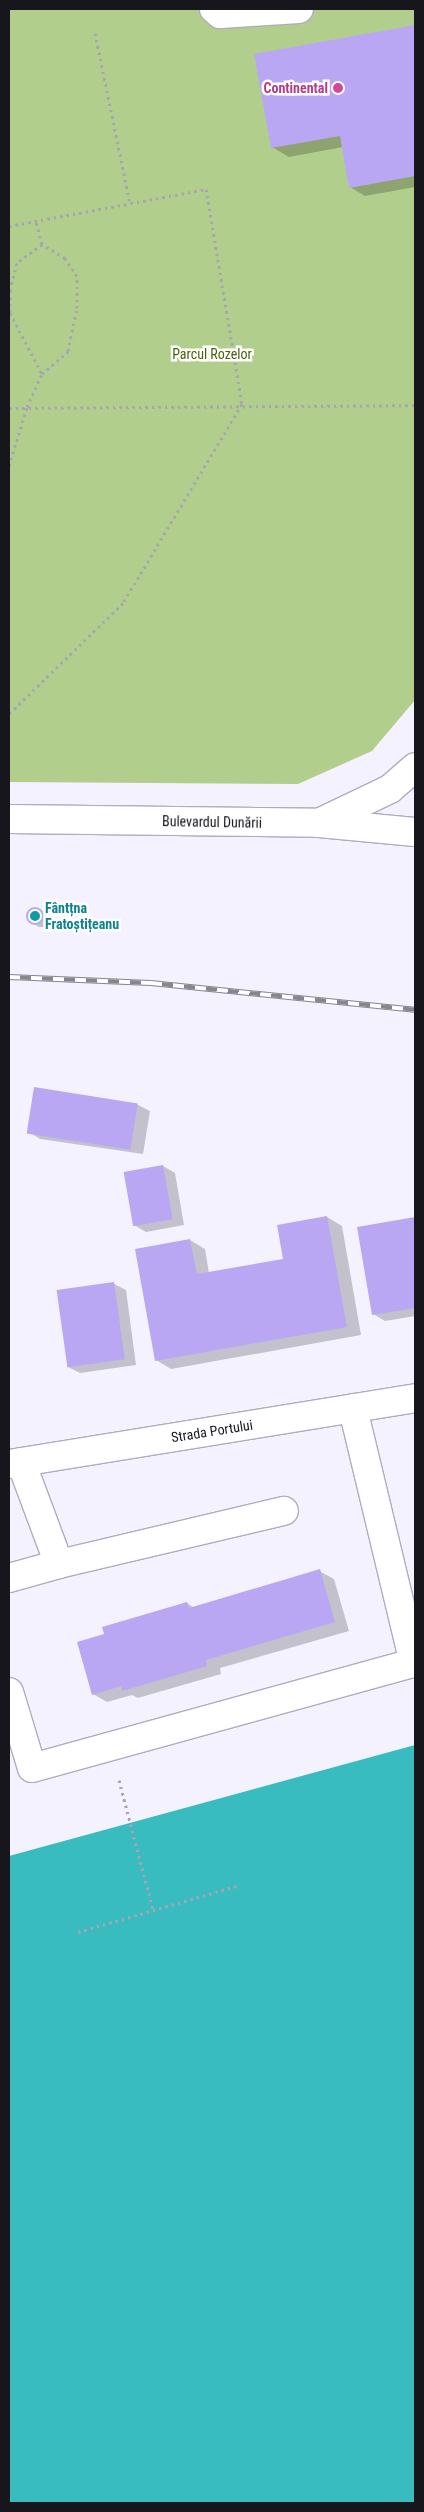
<!DOCTYPE html>
<meta charset="utf-8">
<style>
body{margin:0}
#map{position:relative;width:424px;height:2512px;overflow:hidden;background:#f4f2ff;font-family:"Roboto Condensed",sans-serif}
div>[style]{position:absolute}
[style*='--x']{left:calc(var(--x)*1px);top:calc(var(--y)*1px);width:calc(var(--w)*1px);rotate:calc(var(--a)*1deg)}
.green>*{inset:0;background:#b2ce8c}
.water>*{inset:0;background:#39bcc0}
.shadow>*{inset:0;background:#0003}
.building>*{inset:0;background:#baa7f4;transform-origin:0 0}
.round{border-radius:50%}
.path>*{height:3px;margin-top:-1.5px;transform-origin:0;background:repeating-linear-gradient(90deg,#a7a5b0 0 2.5px,transparent 0 6.5px)}
.roads{filter:drop-shadow(1px 0 #b0acc0) drop-shadow(-1px 0 #b0acc0) drop-shadow(0 1px #b0acc0) drop-shadow(0 -1px #b0acc0)}
.minor>*{height:28px;margin:-14px;padding:0 14px;transform-origin:14px;border-radius:14px;background:#fff}
.rail>*{height:5.5px;margin-top:-2.75px;transform-origin:0;background:repeating-linear-gradient(90deg,#fff 0 11px,#87858f 0 22px);box-sizing:border-box;border-block:1px solid #87858f}
.dots>*{width:14px;height:14px;translate:-50% -50%;box-sizing:border-box;border:2px solid #fff;border-radius:50%}
span{translate:-50% -50%;white-space:nowrap;text-align:center;line-height:1.15;-webkit-text-stroke:5px #fff;paint-order:stroke}
.hotel-label{font-size:14px;color:#b23c85;font-weight:700}
.right{translate:-100% -50%;text-align:right}
.park-label{font-size:14px;color:#46620b}
.street-label{font-size:14px;color:#18161d}
.culture-label{font-size:14px;color:#0d838f;font-weight:700}
.left{translate:0 -50%;text-align:left}
.frame{position:absolute;inset:0;border:10px solid #18161d;pointer-events:none}
</style>
<div id="map">
<div class="green">
<div style="clip-path:polygon(9px 9px,415px 9px,415px 700px,372px 751px,298px 784px,9px 782px)"></div>
</div>
<div class="water">
<div style="clip-path:polygon(415px 1745px,415px 2503px,9px 2503px,9px 1856px)"></div>
</div>
<div class="shadow">
<div style="clip-path:polygon(415px 26px,415px 187px,365px 196px,350px 187px,343px 147px,289px 157px,272px 147px,255px 55px)"></div>
<div style="clip-path:polygon(31px 908px,38px 908px,49px 916px,49px 923px,45px 927px,39px 927px,27px 919px)"></div>
<div style="clip-path:polygon(35px 1089px,138px 1105px,150px 1111px,143px 1154px,40px 1139px,29px 1132px)"></div>
<div style="clip-path:polygon(163px 1166px,175px 1173px,184px 1225px,146px 1232px,134px 1225px)"></div>
<div style="clip-path:polygon(327px 1217px,342px 1226px,361px 1335px,171px 1369px,156px 1360px,190px 1240px,205px 1249px,209px 1273px,284px 1260px)"></div>
<div style="clip-path:polygon(415px 1218px,415px 1316px,385px 1321px,373px 1314px,359px 1228px)"></div>
<div style="clip-path:polygon(114px 1284px,126px 1290px,136px 1365px,80px 1373px,68px 1367px)"></div>
<div style="clip-path:polygon(319px 1571px,334px 1579px,349px 1631px,220px 1668px,221px 1674px,138px 1698px,132px 1695px,107px 1702px,93px 1694px,106px 1635px,187px 1603px,194px 1608px)"></div>
</div>
<div class="building">
<div style="clip-path:polygon(415px 25px,415px 176px,349px 188px,340px 136px,271px 148px,254px 54px)"></div>
<div class="round" style="left:26px;top:907px;width:18px;height:18px"></div>
<div style="left:34px;top:1087px;width:105px;height:47px;rotate:9deg"></div>
<div style="left:163px;top:1165px;width:55px;height:40px;rotate:80deg"></div>
<div style="clip-path:polygon(327px 1216px,347px 1327px,155px 1361px,135px 1249px,190px 1239px,197px 1274px,283px 1259px,277px 1225px)"></div>
<div style="clip-path:polygon(415px 1217px,415px 1308px,372px 1315px,357px 1227px)"></div>
<div style="left:114px;top:1282px;width:78px;height:58px;rotate:82deg"></div>
<div style="clip-path:polygon(320px 1569px,335px 1622px,206px 1660px,207px 1666px,122px 1691px,121px 1686px,92px 1695px,77px 1642px,104px 1634px,102px 1627px,187px 1602px,189px 1608px)"></div>
</div>
<div class="path">
<div style="--x:95;--y:33;--w:174;--a:78.4"></div>
<div style="--x:9;--y:226;--w:200;--a:-10.6"></div>
<div style="--x:206;--y:189;--w:218;--a:80.5"></div>
<div style="--x:242;--y:404;--w:232;--a:120.9"></div>
<div style="--x:123;--y:603;--w:159;--a:135.8"></div>
<div style="--x:42;--y:244;--w:31;--a:143"></div>
<div style="--x:17;--y:263;--w:28;--a:105"></div>
<div style="--x:10;--y:290;--w:23;--a:90"></div>
<div style="--x:10;--y:313;--w:69;--a:62.3"></div>
<div style="--x:9;--y:408;--w:406;--a:-0.4"></div>
<div style="--x:9;--y:466;--w:62;--a:-73"></div>
<div style="--x:27;--y:407;--w:36;--a:-66"></div>
<div style="--x:42;--y:374;--w:35;--a:-41"></div>
<div style="--x:68;--y:351;--w:44;--a:-78.2"></div>
<div style="--x:77;--y:308;--w:32;--a:-90"></div>
<div style="--x:77;--y:276;--w:22;--a:-124"></div>
<div style="--x:65;--y:258;--w:27;--a:-149"></div>
<div style="--x:42;--y:244;--w:24;--a:-105"></div>
<div style="--x:119;--y:1780;--w:134;--a:75.3"></div>
<div style="--x:78;--y:1932;--w:165;--a:-16.2"></div>
</div>
<div class="roads">
<div class="minor">
<div style="--x:214;--y:9;--w:8;--a:40"></div>
<div style="--x:220;--y:14;--w:79;--a:-3.6"></div>
<div style="--x:9;--y:819;--w:310;--a:0.7"></div>
<div style="--x:319;--y:823;--w:96;--a:5.4"></div>
<div style="--x:319;--y:823;--w:79;--a:-25.6"></div>
<div style="--x:390;--y:789;--w:33;--a:-41"></div>
<div style="--x:21;--y:1462;--w:109;--a:69.6"></div>
<div style="--x:59;--y:1564;--w:231;--a:-13.3"></div>
<div style="--x:9;--y:1464;--w:411;--a:-9.2"></div>
<div style="--x:9;--y:1578;--w:52;--a:-15.6"></div>
<div style="--x:9;--y:1692;--w:79;--a:73.2"></div>
<div style="--x:32;--y:1768;--w:396;--a:-15.4"></div>
<div style="--x:414;--y:1663;--w:262;--a:-103.5"></div>
</div>
</div>
<div class="rail">
<div style="--x:9;--y:977;--w:142;--a:2.4"></div>
<div style="--x:151;--y:983;--w:265;--a:5.8"></div>
</div>
<div class="dots">
<div style="left:338px;top:88px;background:#d1479c"></div>
<div style="left:35px;top:916px;background:#0f9aa8"></div>
</div>
<div class="hotel-label">
<span class="right" style="left:328px;top:88px">Continental</span>
</div>
<div class="park-label">
<span style="left:212px;top:354px">Parcul Rozelor</span>
</div>
<div class="street-label">
<span style="left:212px;top:822px;rotate:1deg">Bulevardul Dunării</span>
<span style="left:212px;top:1431px;rotate:-9deg">Strada Portului</span>
</div>
<div class="culture-label">
<span class="left" style="left:45px;top:916px">Fântțna<br>Fratoștițeanu</span>
</div>
<div class="frame"></div>
</div>
